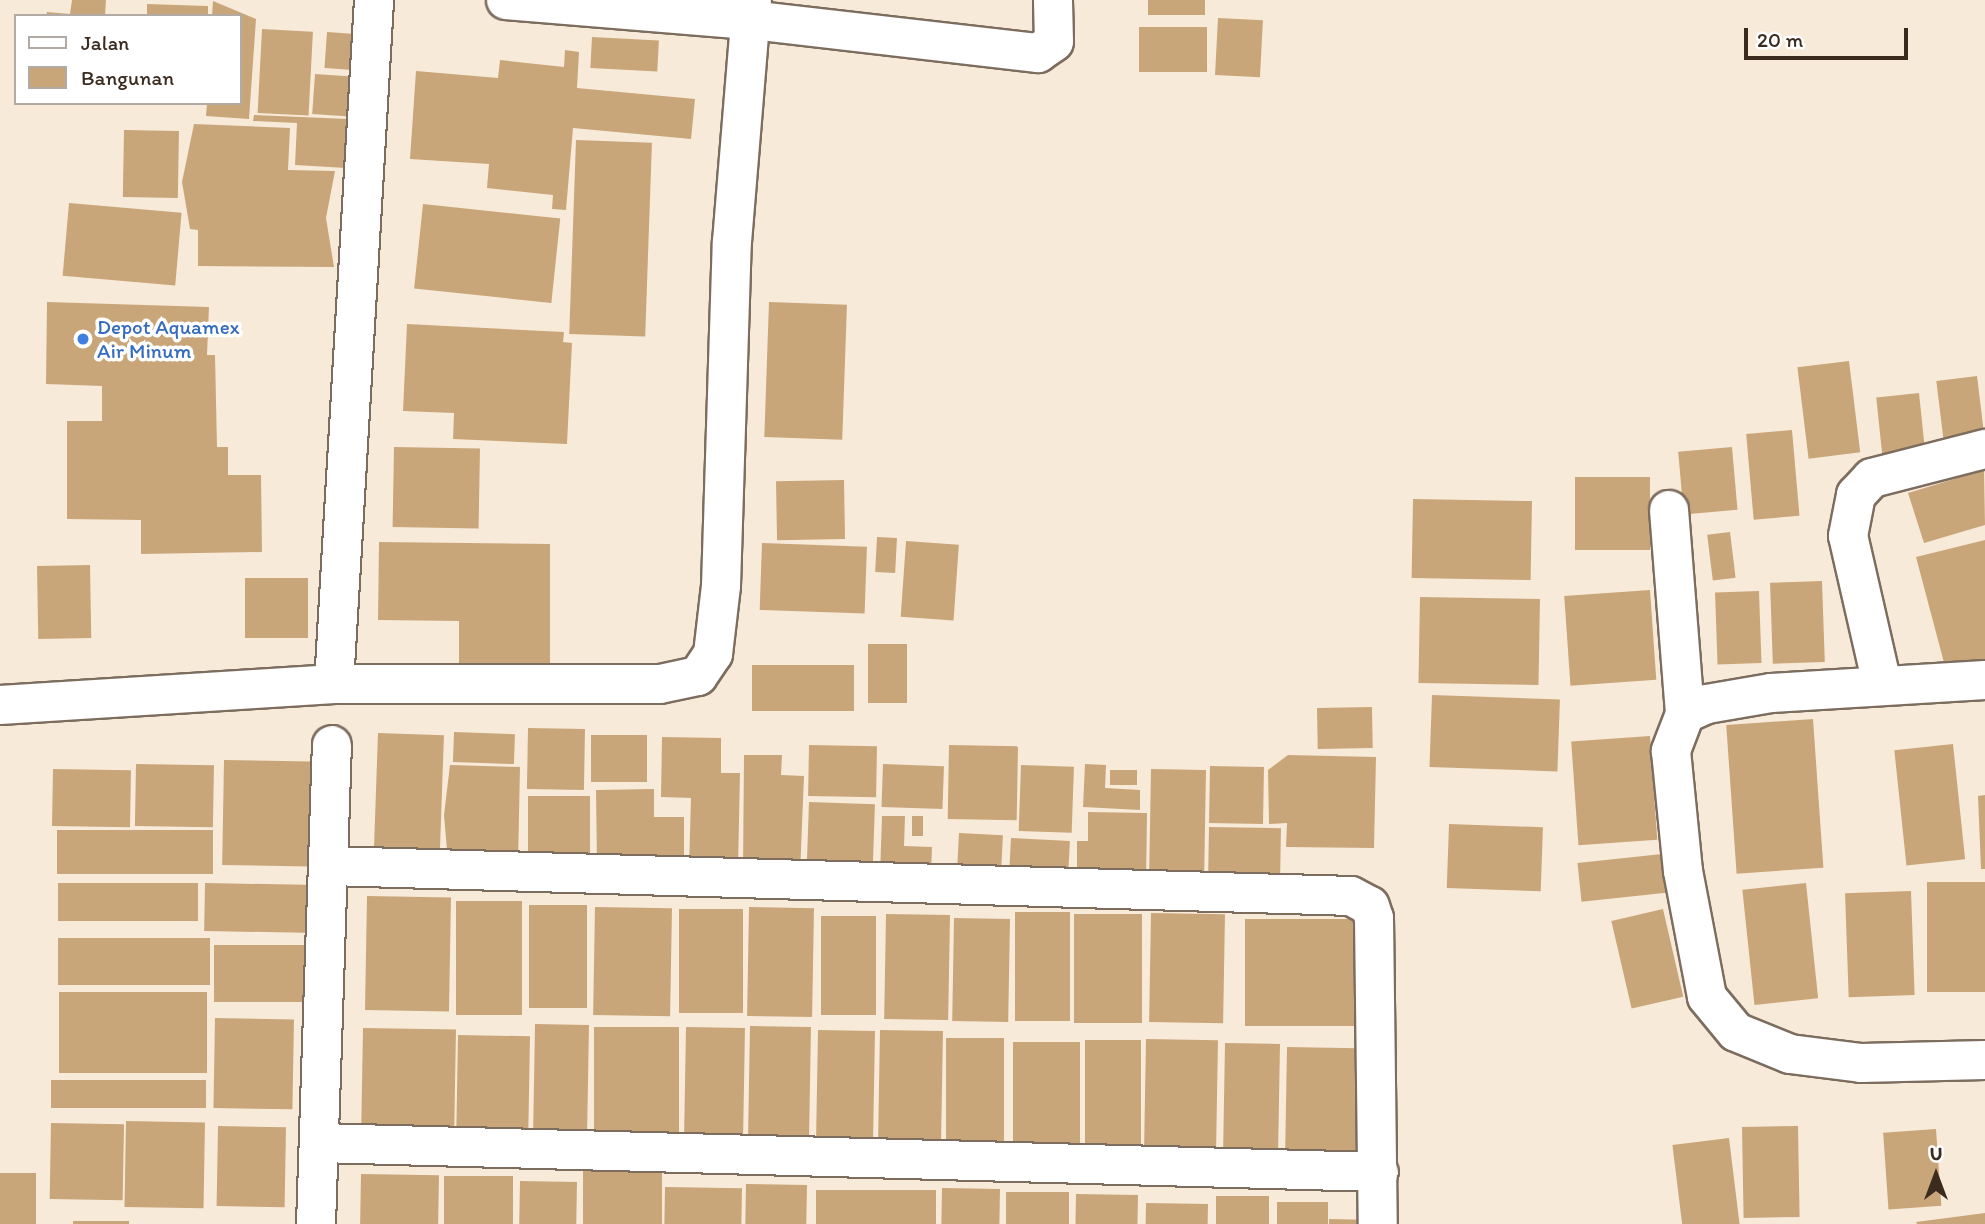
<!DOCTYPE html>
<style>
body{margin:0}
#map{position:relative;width:1985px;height:1224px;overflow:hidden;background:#f8ead9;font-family:Itim,sans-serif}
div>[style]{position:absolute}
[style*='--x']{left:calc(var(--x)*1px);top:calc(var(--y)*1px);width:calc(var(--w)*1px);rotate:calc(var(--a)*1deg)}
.building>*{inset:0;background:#c9a679;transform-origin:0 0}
.roads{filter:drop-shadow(2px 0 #7d6d5f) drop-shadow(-2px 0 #7d6d5f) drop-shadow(0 2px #7d6d5f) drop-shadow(0 -2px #7d6d5f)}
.minor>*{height:38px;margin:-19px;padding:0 19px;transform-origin:19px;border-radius:19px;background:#fff}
.dots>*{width:19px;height:19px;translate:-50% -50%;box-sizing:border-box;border:4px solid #fff;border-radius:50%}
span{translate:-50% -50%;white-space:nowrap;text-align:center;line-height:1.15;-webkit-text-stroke:7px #fff;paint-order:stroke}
.shop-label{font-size:21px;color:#366cbe}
.left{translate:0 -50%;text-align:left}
.legend{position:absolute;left:14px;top:14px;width:228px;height:91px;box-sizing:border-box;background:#fff;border:2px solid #b1aaa5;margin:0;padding:9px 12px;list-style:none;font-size:21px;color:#3b2a1e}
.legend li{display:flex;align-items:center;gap:14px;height:35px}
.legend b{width:35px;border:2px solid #b1aaa5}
.north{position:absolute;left:1901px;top:1140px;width:70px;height:70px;-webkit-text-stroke:5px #fff;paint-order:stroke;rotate:0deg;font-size:19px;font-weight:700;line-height:28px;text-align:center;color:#3b2a1e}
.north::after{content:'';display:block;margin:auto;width:24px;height:32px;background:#3b2a1e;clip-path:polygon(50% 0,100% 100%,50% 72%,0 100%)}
.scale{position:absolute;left:1744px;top:28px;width:164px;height:32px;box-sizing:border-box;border:4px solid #3b2a1e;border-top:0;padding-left:9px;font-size:21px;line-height:24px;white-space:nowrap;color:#3b2a1e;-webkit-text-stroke:5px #fff;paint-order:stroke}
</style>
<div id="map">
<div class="building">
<div style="clip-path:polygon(72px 0,106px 0,105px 16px,46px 16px,47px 12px,70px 14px)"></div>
<div style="left:1148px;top:0;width:57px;height:15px"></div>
<div style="clip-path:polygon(213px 1px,256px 19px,249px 119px,206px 116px,207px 103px,240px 103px,240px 16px,212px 16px)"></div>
<div style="clip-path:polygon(147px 4px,208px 6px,208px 16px,147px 16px)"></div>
<div style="left:1218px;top:18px;width:45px;height:57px;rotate:3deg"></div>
<div style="left:1139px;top:27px;width:68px;height:45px"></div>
<div style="left:262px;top:29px;width:51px;height:84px;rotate:3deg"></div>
<div style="left:327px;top:32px;width:32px;height:36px;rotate:4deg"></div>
<div style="left:592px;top:37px;width:67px;height:31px;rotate:3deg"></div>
<div style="clip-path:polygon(565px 50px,579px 52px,577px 88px,695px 99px,691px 139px,573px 128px,566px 210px,552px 209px,553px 195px,487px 188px,489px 164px,410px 159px,416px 71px,498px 78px,500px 60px,564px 67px)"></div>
<div style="left:315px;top:74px;width:48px;height:40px;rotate:4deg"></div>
<div style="clip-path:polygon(254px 115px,348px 119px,346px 168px,295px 165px,297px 123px,253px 121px)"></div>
<div style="clip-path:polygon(194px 124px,290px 128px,288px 170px,335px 171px,326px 218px,334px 267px,198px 266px,198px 230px,190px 229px,182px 182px)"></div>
<div style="left:124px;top:130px;width:55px;height:67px;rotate:1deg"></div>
<div style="left:576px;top:140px;width:76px;height:194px;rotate:2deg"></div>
<div style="left:69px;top:203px;width:113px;height:73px;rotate:5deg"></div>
<div style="left:423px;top:204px;width:138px;height:85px;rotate:6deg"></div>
<div style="clip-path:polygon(47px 302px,209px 307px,207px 355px,215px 355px,217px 447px,228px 447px,228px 475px,261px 475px,262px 552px,141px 554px,141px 520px,67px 519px,67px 421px,102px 421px,102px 386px,46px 384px)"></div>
<div style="left:769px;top:302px;width:78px;height:135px;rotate:2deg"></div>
<div style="clip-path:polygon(407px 324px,564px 332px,563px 342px,572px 343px,567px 444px,453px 439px,454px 413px,403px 411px)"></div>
<div style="left:1849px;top:361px;width:92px;height:52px;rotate:83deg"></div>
<div style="left:1977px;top:376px;width:61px;height:41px;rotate:83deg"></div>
<div style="left:1919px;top:393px;width:57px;height:43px;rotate:84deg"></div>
<div style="left:1792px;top:430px;width:86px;height:46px;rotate:85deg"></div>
<div style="left:394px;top:447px;width:86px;height:80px;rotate:1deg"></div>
<div style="left:1732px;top:447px;width:63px;height:54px;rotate:85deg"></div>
<div style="clip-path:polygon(1984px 470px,1985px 525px,1924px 543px,1908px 493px)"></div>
<div style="left:1575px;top:477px;width:75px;height:73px"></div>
<div style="left:844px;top:480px;width:59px;height:68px;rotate:89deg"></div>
<div style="left:1413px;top:499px;width:119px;height:79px;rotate:1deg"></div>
<div style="left:1730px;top:532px;width:46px;height:23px;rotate:83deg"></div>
<div style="left:877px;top:537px;width:20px;height:35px;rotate:3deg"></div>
<div style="clip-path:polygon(1985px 540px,1985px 664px,1947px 674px,1916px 557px)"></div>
<div style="left:906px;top:541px;width:53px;height:76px;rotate:4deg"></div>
<div style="clip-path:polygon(379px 542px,550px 544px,550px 665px,459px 664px,459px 621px,378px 620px)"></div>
<div style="left:762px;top:543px;width:105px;height:67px;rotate:2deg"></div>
<div style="left:90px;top:565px;width:73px;height:53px;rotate:89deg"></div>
<div style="left:245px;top:578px;width:63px;height:60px"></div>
<div style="left:1822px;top:581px;width:81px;height:52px;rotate:88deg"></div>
<div style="left:1650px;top:590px;width:90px;height:86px;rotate:86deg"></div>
<div style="left:1759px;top:591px;width:72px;height:44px;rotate:88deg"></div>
<div style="left:1420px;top:597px;width:120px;height:86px;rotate:1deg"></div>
<div style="left:868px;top:644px;width:39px;height:59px"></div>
<div style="left:752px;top:665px;width:102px;height:46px"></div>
<div style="left:1432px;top:695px;width:128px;height:72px;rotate:2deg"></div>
<div style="left:1372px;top:707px;width:41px;height:55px;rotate:89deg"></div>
<div style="left:1813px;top:719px;width:149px;height:87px;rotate:86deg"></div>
<div style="left:528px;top:728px;width:57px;height:61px;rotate:1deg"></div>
<div style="left:454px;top:732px;width:61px;height:30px;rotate:2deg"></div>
<div style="left:378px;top:733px;width:66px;height:117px;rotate:2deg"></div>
<div style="left:647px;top:735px;width:47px;height:56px;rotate:90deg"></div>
<div style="left:1650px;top:736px;width:104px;height:79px;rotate:86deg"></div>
<div style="clip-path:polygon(662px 737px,721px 738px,721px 773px,740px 773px,738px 868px,689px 868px,691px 798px,661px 797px)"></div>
<div style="left:1953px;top:744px;width:116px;height:59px;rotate:84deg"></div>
<div style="left:809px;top:745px;width:68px;height:51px;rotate:1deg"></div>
<div style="left:949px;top:745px;width:69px;height:74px;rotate:1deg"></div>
<div style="clip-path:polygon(744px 755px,782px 755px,781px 775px,804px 776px,800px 874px,743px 871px)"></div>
<div style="clip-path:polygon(1288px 755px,1376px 757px,1374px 848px,1286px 847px,1287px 823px,1269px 824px,1268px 770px)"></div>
<div style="left:224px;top:760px;width:87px;height:105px;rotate:1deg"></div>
<div style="left:136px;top:764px;width:78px;height:62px;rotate:1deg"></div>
<div style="left:883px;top:764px;width:61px;height:43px;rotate:2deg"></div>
<div style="clip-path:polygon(1085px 764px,1106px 765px,1105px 788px,1140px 790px,1140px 810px,1083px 807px)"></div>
<div style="clip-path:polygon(450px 765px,520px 767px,518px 863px,448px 862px,444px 815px)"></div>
<div style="left:1021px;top:765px;width:53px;height:66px;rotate:2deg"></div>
<div style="left:1210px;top:766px;width:54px;height:57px;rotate:1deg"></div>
<div style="left:53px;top:769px;width:78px;height:57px;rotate:1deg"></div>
<div style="left:1151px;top:769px;width:55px;height:115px;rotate:1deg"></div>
<div style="left:1110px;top:770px;width:27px;height:15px"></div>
<div style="clip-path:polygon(654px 789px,654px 817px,684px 817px,684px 868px,597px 868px,596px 790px)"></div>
<div style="clip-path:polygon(1985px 795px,1985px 869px,1981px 869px,1978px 796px)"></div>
<div style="left:528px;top:796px;width:62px;height:71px"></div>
<div style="left:809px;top:802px;width:66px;height:68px;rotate:2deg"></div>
<div style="clip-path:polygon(1088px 812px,1147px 813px,1146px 885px,1077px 883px,1077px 841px,1088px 841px)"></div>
<div style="clip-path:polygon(882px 816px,905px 816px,904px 846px,932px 847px,931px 876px,880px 875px)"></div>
<div style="left:912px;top:816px;width:11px;height:20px"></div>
<div style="left:1449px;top:824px;width:94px;height:64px;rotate:2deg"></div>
<div style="left:1209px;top:827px;width:72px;height:61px;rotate:1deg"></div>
<div style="left:57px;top:830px;width:156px;height:44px"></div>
<div style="left:959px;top:833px;width:44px;height:31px;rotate:3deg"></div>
<div style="left:1011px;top:838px;width:59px;height:41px;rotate:3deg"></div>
<div style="left:1662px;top:854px;width:39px;height:85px;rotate:84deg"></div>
<div style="left:1985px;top:882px;width:110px;height:58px;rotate:90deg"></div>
<div style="left:58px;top:883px;width:140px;height:38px"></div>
<div style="left:205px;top:883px;width:112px;height:48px;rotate:1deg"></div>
<div style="left:1806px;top:883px;width:116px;height:64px;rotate:84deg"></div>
<div style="left:1911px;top:891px;width:104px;height:66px;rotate:88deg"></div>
<div style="left:367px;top:896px;width:84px;height:114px;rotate:1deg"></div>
<div style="left:456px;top:901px;width:66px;height:114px"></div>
<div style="left:529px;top:905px;width:58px;height:103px"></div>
<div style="left:595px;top:907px;width:77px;height:108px;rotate:1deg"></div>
<div style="left:749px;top:907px;width:65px;height:109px;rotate:1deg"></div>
<div style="left:679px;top:909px;width:64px;height:104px"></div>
<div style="left:1663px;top:909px;width:90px;height:53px;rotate:77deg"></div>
<div style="left:1015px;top:912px;width:55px;height:109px"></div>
<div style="left:1151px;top:913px;width:74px;height:109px;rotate:1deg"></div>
<div style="left:886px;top:914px;width:64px;height:105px;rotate:1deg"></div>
<div style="left:1074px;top:914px;width:68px;height:109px"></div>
<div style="left:821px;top:916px;width:55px;height:99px"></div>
<div style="left:954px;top:918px;width:56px;height:103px;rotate:1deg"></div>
<div style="left:1245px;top:919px;width:115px;height:107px"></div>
<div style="left:58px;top:938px;width:152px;height:47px"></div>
<div style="left:214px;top:945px;width:99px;height:57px"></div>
<div style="left:59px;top:992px;width:148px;height:81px"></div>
<div style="left:215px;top:1018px;width:79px;height:90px;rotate:1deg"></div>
<div style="left:535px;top:1024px;width:54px;height:118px;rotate:1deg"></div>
<div style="left:750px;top:1026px;width:61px;height:114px;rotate:1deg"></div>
<div style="left:594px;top:1027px;width:85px;height:116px"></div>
<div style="left:686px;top:1027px;width:59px;height:119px;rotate:1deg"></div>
<div style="left:363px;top:1028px;width:93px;height:106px;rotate:1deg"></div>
<div style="left:818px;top:1030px;width:57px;height:114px;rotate:1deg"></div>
<div style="left:880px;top:1030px;width:63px;height:117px;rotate:1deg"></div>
<div style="left:458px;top:1035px;width:72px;height:105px;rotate:1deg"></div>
<div style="left:946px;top:1038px;width:58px;height:111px"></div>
<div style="left:1146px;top:1039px;width:72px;height:110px;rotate:1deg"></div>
<div style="left:1085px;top:1040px;width:56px;height:109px"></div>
<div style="left:1013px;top:1042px;width:67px;height:105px"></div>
<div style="left:1225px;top:1043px;width:55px;height:111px;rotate:1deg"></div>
<div style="left:1287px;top:1047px;width:71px;height:108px;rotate:1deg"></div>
<div style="left:51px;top:1080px;width:155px;height:28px"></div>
<div style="left:126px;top:1121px;width:79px;height:86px;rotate:1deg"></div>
<div style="left:51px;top:1123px;width:73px;height:76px;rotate:1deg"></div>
<div style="left:218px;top:1126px;width:68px;height:80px;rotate:1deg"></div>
<div style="left:1798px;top:1126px;width:91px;height:56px;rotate:89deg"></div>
<div style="left:1936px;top:1129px;width:77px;height:53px;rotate:86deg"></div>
<div style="left:1729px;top:1138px;width:87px;height:57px;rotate:83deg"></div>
<div style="left:583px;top:1165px;width:79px;height:59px"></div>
<div style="left:0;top:1173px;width:36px;height:51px"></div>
<div style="left:361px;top:1174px;width:78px;height:50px;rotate:1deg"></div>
<div style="left:444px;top:1176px;width:69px;height:48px"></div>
<div style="left:520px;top:1181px;width:57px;height:43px;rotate:1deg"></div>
<div style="left:746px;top:1184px;width:61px;height:40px;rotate:1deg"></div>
<div style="left:665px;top:1187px;width:77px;height:37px;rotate:1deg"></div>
<div style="left:942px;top:1188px;width:58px;height:36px;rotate:1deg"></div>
<div style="left:816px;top:1190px;width:120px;height:34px"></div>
<div style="left:1006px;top:1192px;width:63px;height:32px"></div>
<div style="left:1076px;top:1194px;width:62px;height:30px;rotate:1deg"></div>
<div style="left:1216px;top:1196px;width:53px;height:28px"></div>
<div style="left:1277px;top:1202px;width:51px;height:22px"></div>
<div style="left:1146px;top:1203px;width:62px;height:21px;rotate:1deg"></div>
<div style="clip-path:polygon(1985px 1213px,1985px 1224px,1917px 1224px,1916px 1222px)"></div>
<div style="clip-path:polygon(1329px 1219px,1375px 1220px,1375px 1224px,1329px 1224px)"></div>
<div style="left:73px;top:1221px;width:56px;height:3px"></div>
</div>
<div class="roads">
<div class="minor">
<div style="--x:506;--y:0;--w:246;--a:4.7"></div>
<div style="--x:751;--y:20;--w:289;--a:6.6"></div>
<div style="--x:1038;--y:53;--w:19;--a:-35"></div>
<div style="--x:1054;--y:42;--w:42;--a:-91.4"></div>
<div style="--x:1669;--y:510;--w:205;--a:85.5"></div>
<div style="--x:1985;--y:680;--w:214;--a:176.5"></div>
<div style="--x:1771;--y:693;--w:65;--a:170.2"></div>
<div style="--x:1707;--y:704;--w:24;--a:156"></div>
<div style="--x:1685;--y:714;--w:40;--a:111"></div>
<div style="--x:1671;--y:751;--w:121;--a:84.3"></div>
<div style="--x:1683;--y:871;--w:128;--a:79.2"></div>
<div style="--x:1707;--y:997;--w:45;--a:50.4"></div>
<div style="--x:1736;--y:1032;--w:58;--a:22.2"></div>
<div style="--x:1790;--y:1054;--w:72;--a:7.2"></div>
<div style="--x:1861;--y:1063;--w:124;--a:-1.4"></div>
<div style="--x:334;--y:684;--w:685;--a:-86.65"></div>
<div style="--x:1882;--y:684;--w:152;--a:-102.9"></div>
<div style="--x:1848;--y:536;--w:42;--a:-79"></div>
<div style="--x:1856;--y:495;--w:23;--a:-47"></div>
<div style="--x:1872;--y:478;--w:117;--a:-14.4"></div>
<div style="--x:0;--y:705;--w:335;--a:-3.6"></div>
<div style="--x:334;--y:684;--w:326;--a:0"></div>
<div style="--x:660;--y:684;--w:39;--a:-12"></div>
<div style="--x:698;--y:676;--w:27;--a:-56"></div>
<div style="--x:713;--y:654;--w:68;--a:-83.3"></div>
<div style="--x:721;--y:586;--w:344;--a:-88.2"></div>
<div style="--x:732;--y:242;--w:243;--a:-85.3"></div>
<div style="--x:330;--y:866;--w:1021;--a:1.68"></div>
<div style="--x:1351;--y:896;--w:21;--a:28"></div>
<div style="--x:1370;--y:906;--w:13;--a:72"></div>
<div style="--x:1374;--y:918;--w:306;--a:89.3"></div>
<div style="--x:320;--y:1143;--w:1059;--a:1.57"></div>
<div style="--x:316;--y:1224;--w:479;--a:-88.1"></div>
</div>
</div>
<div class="dots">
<div style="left:83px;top:339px;background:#3f7fe0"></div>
</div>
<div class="shop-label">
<span class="left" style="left:97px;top:339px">Depot Aquamex<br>Air Minum</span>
</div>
<ul class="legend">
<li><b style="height:9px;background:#fff"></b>Jalan</li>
<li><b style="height:19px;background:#c9a679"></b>Bangunan</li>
</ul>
<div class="north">U</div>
<div class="scale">20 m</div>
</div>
